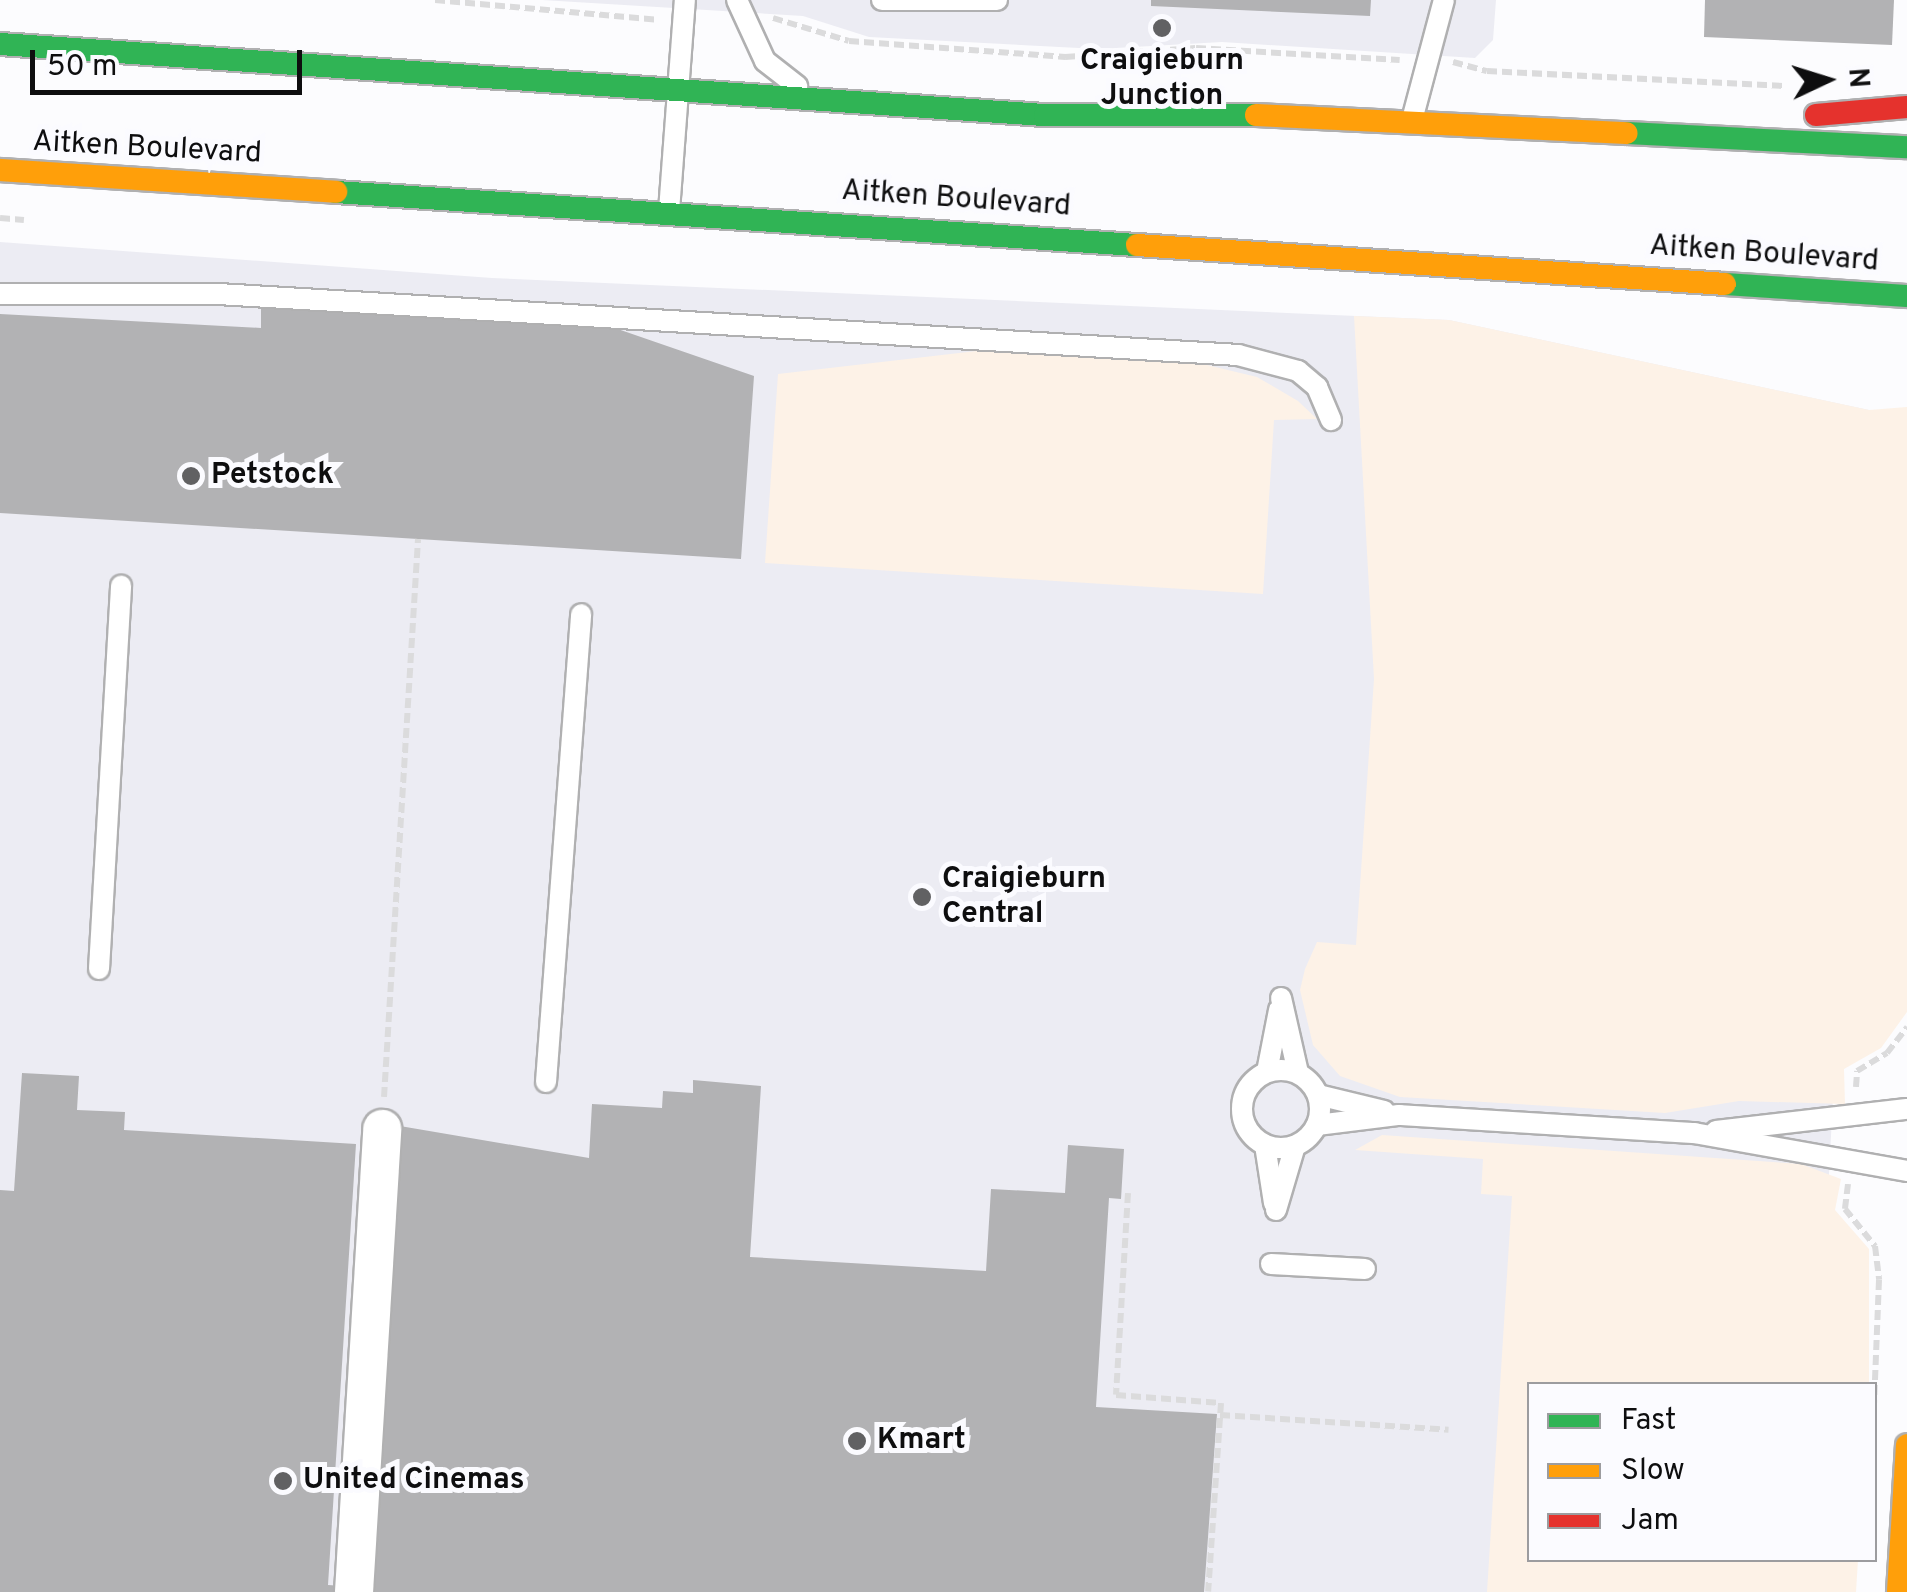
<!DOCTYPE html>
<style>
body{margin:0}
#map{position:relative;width:1907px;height:1592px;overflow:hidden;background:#fcfcfe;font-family:Overpass,sans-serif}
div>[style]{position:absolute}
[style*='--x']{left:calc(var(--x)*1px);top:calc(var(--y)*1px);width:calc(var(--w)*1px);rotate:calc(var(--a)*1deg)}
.built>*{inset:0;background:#ececf3}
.green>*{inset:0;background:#fdf2e7}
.building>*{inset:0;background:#b2b2b4}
.path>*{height:6px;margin-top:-3px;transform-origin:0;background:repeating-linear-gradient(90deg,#dbdbdc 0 10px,transparent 0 15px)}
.roads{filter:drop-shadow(2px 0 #b0b0b1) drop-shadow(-2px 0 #b0b0b1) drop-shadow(0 2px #b0b0b1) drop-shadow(0 -2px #b0b0b1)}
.lane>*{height:20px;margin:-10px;padding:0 10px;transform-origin:10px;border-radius:10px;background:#fff}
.lane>.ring{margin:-10px;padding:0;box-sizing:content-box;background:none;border:20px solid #fff;border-radius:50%}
.street>*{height:38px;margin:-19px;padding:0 19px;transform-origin:19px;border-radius:19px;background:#fff}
.fast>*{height:22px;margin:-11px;padding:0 11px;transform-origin:11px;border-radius:11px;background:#30b455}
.slow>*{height:22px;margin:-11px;padding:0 11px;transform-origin:11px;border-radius:11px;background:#ff9f0a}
.jam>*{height:22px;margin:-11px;padding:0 11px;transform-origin:11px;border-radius:11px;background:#e5322d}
.dots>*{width:28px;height:28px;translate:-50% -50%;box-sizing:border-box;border:5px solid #fbfbff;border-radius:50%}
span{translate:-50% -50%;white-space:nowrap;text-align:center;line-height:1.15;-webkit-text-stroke:10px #fbfbff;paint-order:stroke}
.poi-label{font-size:30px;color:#0e0e0f;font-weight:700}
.left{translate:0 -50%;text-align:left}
.street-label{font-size:30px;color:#0e0e0f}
.legend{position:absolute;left:1527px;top:1382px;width:350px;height:180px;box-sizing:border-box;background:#fbfbff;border:2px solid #9c9c9f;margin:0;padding:12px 18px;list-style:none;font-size:30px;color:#0e0e0f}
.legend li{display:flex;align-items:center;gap:20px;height:50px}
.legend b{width:50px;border:2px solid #9c9c9f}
.north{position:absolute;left:1777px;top:30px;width:100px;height:100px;-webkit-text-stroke:8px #fbfbff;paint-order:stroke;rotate:86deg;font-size:28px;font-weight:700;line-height:40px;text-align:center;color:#0e0e0f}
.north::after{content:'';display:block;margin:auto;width:35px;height:45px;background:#0e0e0f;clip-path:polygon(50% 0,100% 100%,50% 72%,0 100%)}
.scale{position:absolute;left:30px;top:50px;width:272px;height:45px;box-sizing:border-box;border:5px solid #0e0e0f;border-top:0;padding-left:12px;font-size:30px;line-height:35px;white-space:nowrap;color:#0e0e0f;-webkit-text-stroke:8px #fbfbff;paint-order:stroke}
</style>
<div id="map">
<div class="built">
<div style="clip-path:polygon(542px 0,1496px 0,1493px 40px,1475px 58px,1222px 42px,1098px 49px,869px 37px,803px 16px)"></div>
<div style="clip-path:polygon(0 242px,492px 278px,1449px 320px,1869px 410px,1818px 1384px,1530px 1384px,1530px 1560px,1807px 1592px,0 1592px)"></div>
</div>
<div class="green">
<div style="clip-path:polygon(1354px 316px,1449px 320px,1869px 410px,1907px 407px,1907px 1012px,1881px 1048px,1844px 1069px,1845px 1104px,1739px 1101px,1665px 1113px,1400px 1097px,1340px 1076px,1313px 1045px,1300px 990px,1305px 969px,1317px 942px,1356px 945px,1374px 679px)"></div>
<div style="clip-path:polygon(985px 350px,1207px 365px,1257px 377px,1298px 401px,1317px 419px,1274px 420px,1263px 594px,765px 563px,778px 374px)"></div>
<div style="clip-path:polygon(1382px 1135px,1801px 1164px,1841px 1179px,1835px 1210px,1869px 1249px,1869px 1384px,1530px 1384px,1530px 1560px,1858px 1560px,1856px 1592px,1487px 1592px,1512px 1196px,1481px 1194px,1483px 1159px,1355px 1150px)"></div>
</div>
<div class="building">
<div style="clip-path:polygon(1151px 0,1371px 0,1370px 16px,1151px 6px)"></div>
<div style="clip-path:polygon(1705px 0,1894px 0,1892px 45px,1704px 37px)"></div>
<div style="clip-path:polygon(261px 305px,609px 326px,754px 376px,741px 559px,0 513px,0 314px,261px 328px)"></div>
<div style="clip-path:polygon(22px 1073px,79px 1076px,77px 1110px,125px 1112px,124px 1130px,356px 1144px,328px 1585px,343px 1586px,342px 1592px,0 1592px,0 1190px,14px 1191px)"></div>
<div style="clip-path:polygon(693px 1080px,761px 1086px,750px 1257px,986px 1271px,991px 1189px,1065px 1193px,1068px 1145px,1124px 1149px,1121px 1199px,1109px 1198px,1096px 1407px,1217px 1414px,1204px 1592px,363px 1592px,394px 1125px,589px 1158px,592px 1104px,662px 1108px,663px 1091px,693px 1093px)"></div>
</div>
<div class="path">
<div style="--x:435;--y:0;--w:223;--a:5.1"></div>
<div style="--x:773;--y:18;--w:79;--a:16.8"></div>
<div style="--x:849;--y:41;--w:217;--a:4.2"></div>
<div style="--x:1065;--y:57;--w:131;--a:-3.9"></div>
<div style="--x:1196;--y:48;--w:204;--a:3.4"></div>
<div style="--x:1453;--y:62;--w:35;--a:15"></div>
<div style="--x:1487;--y:71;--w:297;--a:2.9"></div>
<div style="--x:0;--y:218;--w:24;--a:5"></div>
<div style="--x:1856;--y:1087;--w:16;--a:-86"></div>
<div style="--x:1857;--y:1071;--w:35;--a:-31"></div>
<div style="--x:1887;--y:1053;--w:33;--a:-52"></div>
<div style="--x:384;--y:1097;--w:559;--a:-86.51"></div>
<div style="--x:1848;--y:1184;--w:25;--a:97"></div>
<div style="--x:1845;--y:1209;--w:48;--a:51"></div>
<div style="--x:1875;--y:1246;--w:34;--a:83"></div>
<div style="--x:1879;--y:1280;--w:123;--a:92.3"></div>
<div style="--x:1128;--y:1193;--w:202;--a:93.4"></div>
<div style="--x:1116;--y:1395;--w:105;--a:4.4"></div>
<div style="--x:1221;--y:1403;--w:189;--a:93.9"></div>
<div style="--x:1220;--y:1415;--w:229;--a:3.7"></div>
</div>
<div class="roads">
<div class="lane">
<div style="--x:737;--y:0;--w:67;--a:65.3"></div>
<div style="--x:765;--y:61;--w:41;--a:38"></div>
<div style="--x:882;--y:0;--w:115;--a:0"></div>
<div style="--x:1412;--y:120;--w:124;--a:-75.1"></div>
<div style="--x:669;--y:211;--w:212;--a:-85.7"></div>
<div style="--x:0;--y:294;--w:218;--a:0"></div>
<div style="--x:218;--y:294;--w:1022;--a:3.42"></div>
<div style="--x:1238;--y:355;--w:62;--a:14.9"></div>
<div style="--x:1298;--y:371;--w:25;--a:40"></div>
<div style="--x:1317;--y:387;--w:36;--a:67"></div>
<div style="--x:99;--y:969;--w:384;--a:-86.7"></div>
<div style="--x:1281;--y:998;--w:77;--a:77.2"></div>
<div class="ring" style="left:1242px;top:1070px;width:58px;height:58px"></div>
<div style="--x:1267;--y:1072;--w:63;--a:-79"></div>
<div style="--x:546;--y:1082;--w:469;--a:-85.7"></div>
<div style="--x:1318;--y:1095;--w:68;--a:13.6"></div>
<div style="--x:1317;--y:1125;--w:83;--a:-7"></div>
<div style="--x:1399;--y:1115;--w:296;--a:3.5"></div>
<div style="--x:1694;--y:1133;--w:216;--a:10.1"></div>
<div style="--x:1716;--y:1131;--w:192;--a:-6.6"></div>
<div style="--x:1265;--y:1145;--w:59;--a:81.2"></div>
<div style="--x:1276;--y:1210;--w:67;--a:-73.5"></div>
<div style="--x:1271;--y:1264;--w:94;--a:3"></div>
</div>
<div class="street">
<div style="--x:354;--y:1592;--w:464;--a:-86.5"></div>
</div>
<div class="fast">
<div style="--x:0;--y:44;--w:1047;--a:3.89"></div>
<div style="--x:1045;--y:115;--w:211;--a:0"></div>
<div style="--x:1627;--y:133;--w:280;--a:2.9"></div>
<div style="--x:336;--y:192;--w:803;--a:3.79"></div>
<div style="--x:1725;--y:284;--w:182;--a:3.8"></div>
</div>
<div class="slow">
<div style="--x:1256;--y:115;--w:371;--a:2.8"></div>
<div style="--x:0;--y:170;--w:337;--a:3.7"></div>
<div style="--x:1137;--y:245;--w:589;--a:3.79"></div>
<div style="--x:1898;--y:1592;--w:147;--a:-86.5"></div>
</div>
<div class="jam">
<div style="--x:1816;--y:115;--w:91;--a:-5"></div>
</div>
</div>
<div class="dots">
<div style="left:1162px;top:28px;background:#616163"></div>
<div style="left:191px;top:476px;background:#616163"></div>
<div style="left:922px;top:897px;background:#616163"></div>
<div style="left:857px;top:1441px;background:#616163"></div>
<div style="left:283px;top:1481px;background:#616163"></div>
</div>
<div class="poi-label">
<span style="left:1162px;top:79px">Craigieburn<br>Junction</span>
<span class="left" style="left:211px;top:476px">Petstock</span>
<span class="left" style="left:942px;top:897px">Craigieburn<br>Central</span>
<span class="left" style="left:877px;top:1441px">Kmart</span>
<span class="left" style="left:303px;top:1481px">United Cinemas</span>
</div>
<div class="street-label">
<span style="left:147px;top:149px;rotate:3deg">Aitken Boulevard</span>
<span style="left:956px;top:200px;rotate:4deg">Aitken Boulevard</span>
<span style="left:1764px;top:255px;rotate:4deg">Aitken Boulevard</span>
</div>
<ul class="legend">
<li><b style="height:12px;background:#30b455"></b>Fast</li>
<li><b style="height:12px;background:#ff9f0a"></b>Slow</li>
<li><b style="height:12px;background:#e5322d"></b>Jam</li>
</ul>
<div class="north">N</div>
<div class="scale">50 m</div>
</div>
